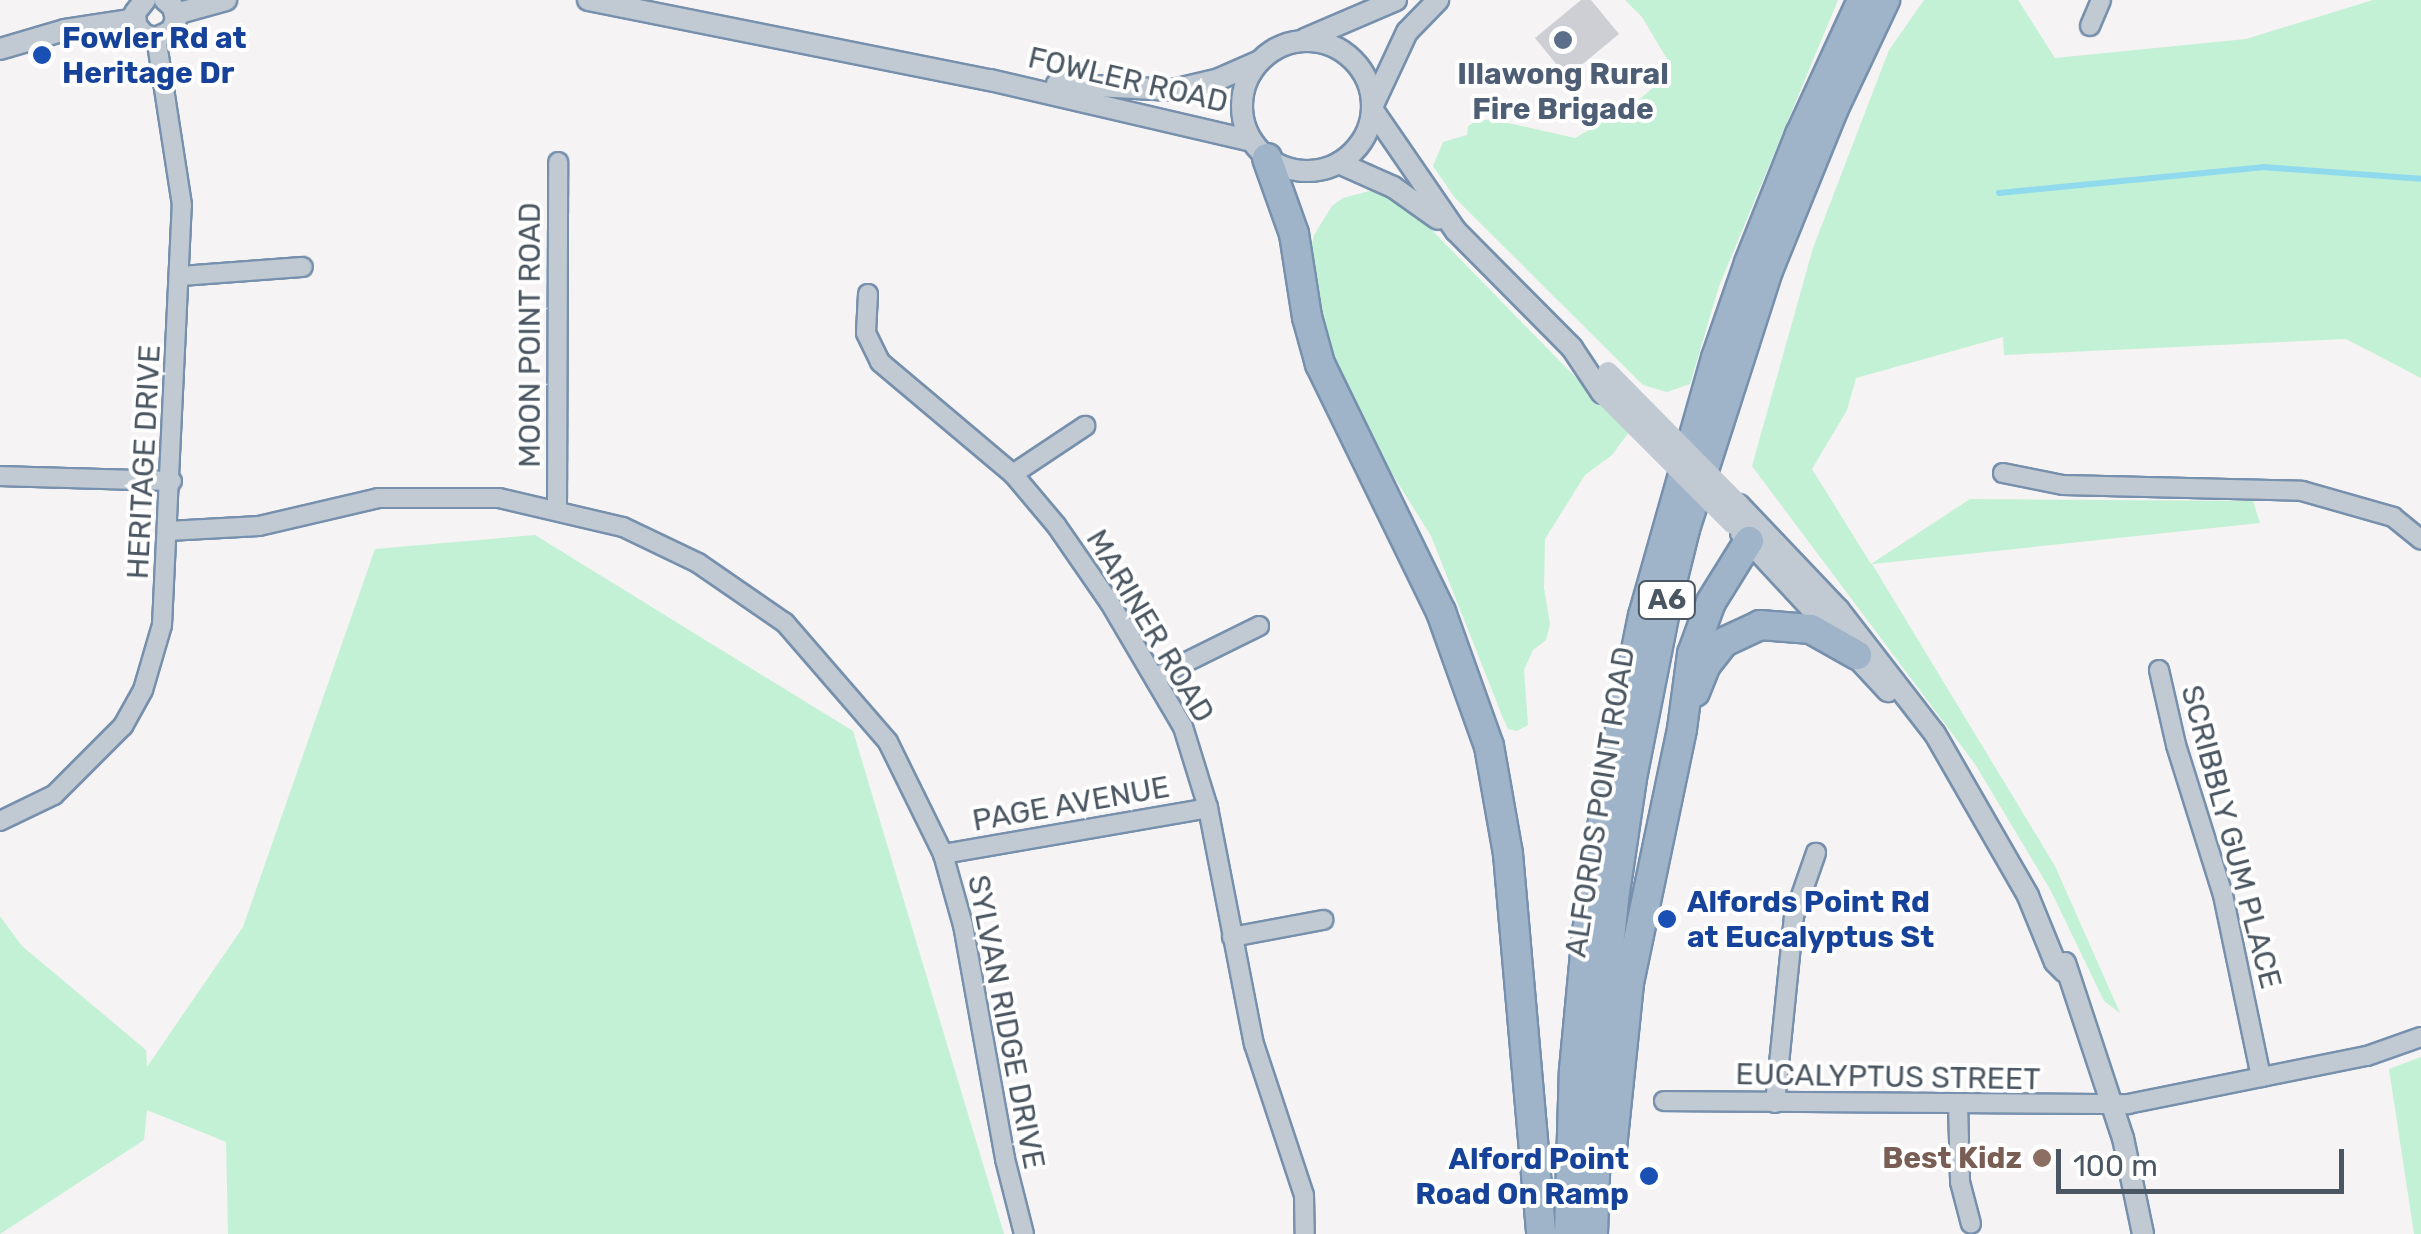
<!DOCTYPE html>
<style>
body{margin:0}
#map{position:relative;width:2421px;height:1234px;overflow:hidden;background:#f5f3f3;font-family:Rubik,sans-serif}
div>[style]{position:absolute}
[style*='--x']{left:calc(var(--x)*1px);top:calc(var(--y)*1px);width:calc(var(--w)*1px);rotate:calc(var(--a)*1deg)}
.green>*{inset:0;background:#c3f1d5}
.stream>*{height:6px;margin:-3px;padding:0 3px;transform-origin:3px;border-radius:3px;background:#90daee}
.building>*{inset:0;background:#cdcfd5}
.roads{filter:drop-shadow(2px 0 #7690ad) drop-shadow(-2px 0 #7690ad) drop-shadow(0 2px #7690ad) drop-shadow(0 -2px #7690ad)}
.minor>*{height:18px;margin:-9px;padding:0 9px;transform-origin:9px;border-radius:9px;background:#c1cad2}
.tertiary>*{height:20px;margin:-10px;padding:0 10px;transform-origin:10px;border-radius:10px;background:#c1cad2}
.tertiary>.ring{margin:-10px;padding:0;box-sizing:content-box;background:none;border:20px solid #c1cad2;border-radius:50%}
.trunk>*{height:28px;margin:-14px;padding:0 14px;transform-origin:14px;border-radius:14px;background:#9fb4c9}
.tertiary-bridge>*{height:20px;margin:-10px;padding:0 10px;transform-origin:10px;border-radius:10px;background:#c1cad2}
.dots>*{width:28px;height:28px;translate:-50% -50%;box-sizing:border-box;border:5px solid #fff;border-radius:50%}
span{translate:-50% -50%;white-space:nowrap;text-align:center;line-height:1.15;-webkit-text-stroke:8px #fff;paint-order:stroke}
.shield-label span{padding:2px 8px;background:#fff;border:2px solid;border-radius:8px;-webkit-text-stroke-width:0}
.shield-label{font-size:28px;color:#4a5661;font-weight:700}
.transit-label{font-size:30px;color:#164399;font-weight:700}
.left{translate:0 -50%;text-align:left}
.right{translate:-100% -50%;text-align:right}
.service-label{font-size:30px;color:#4e5e75;font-weight:700}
.street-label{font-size:30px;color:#4a5661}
.education-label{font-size:30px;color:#785e54;font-weight:700}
.scale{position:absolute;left:2056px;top:1149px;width:288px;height:45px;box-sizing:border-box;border:5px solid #4a5661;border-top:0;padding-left:12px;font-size:30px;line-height:35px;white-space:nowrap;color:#4a5661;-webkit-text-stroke:8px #fff;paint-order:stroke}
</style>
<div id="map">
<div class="green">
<div style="clip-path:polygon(1625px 0,1838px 0,1719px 286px,1690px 384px,1667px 392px,1643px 385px,1455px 198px,1433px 166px,1443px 142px,1467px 135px,1468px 126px,1475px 122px,1490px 119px,1575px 138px,1634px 104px,1662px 80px,1670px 64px,1642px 17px)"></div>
<div style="clip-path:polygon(1924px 0,2018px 0,2055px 58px,2246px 39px,2373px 0,2421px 0,2421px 378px,2346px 339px,2004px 355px,2003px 337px,1856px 378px,1847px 410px,1812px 469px,1871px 564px,1970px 499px,2253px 501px,2260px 523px,1872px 564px,2055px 866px,2120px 1013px,2104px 1001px,2051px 891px,1975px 764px,1752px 466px,1813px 248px,1889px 50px)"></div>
<div style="clip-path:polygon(1377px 189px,1421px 219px,1629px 432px,1612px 455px,1585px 475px,1545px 539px,1544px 588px,1550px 624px,1546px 640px,1533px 650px,1524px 670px,1528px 725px,1517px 731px,1508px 729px,1503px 718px,1431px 536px,1391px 472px,1326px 347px,1309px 258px,1314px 235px,1332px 206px,1343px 198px)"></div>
<div style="clip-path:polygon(535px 535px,853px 731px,1004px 1234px,228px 1234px,226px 1142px,147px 1110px,144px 1140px,0 1234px,0 916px,22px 946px,146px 1050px,147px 1067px,243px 927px,375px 549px)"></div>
<div style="clip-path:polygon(2421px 1057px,2421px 1234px,2414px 1234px,2389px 1069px)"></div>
</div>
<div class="stream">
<div style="--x:1999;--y:193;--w:265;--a:-5.6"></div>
<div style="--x:2263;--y:167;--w:158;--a:4.3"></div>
</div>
<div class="building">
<div style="clip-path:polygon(1581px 0,1591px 0,1619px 34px,1567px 77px,1535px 38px)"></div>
</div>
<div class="roads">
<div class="minor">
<div style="--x:2090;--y:26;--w:28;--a:-67"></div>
<div style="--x:180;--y:276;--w:123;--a:-4.2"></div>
<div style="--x:868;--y:294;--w:39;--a:93"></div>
<div style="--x:866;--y:333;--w:32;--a:64"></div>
<div style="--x:880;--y:362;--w:174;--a:40.1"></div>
<div style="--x:1013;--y:474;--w:67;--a:49.9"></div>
<div style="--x:1056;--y:525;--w:95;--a:55.3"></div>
<div style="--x:1110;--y:603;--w:144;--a:59.5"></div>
<div style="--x:1183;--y:727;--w:85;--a:72.8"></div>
<div style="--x:1208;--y:808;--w:240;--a:79"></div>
<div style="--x:1254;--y:1044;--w:159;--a:71.7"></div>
<div style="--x:1304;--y:1195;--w:39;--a:89"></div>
<div style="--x:2003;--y:473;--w:61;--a:11.3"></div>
<div style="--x:2063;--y:485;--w:239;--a:1.4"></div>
<div style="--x:2302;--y:491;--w:95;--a:15.9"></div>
<div style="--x:2393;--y:517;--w:36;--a:39"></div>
<div style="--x:1013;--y:474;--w:87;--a:-33.7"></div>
<div style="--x:0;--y:476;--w:172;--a:1.7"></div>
<div style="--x:557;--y:509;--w:347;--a:-89.8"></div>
<div style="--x:168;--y:531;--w:91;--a:-3.1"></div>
<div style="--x:259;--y:526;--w:122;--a:-13.2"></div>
<div style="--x:378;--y:498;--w:121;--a:0"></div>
<div style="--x:499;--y:498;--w:127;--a:13.2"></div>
<div style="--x:623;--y:527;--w:83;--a:25.6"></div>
<div style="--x:698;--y:563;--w:106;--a:34.6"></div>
<div style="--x:785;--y:623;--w:157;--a:49.1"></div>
<div style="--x:888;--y:742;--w:125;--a:63.8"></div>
<div style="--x:943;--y:854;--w:74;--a:74.3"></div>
<div style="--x:963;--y:925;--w:238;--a:79.8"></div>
<div style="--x:1005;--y:1159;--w:77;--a:75.8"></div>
<div style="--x:2159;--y:670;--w:77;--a:77.2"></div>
<div style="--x:2176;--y:745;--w:157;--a:72.6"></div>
<div style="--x:2223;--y:895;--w:186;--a:78.2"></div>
<div style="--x:1156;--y:677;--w:115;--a:-26.3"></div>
<div style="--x:0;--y:821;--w:60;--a:-25.7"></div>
<div style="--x:54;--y:795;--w:98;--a:-45"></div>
<div style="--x:123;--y:726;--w:41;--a:-60.9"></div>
<div style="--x:143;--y:690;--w:68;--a:-73.7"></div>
<div style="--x:162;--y:625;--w:420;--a:-87.3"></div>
<div style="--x:182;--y:205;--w:169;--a:-98.8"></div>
<div style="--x:943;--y:854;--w:269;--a:-9.8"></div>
<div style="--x:1232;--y:937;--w:93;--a:-10.6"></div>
<div style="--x:1664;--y:1101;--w:464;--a:0.4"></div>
<div style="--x:2128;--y:1104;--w:244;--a:-11.4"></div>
<div style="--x:2367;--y:1056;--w:57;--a:-19.4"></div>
<div style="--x:1775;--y:1103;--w:188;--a:-84.2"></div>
<div style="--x:1794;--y:916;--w:67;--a:-70.8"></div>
<div style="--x:1958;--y:1103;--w:79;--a:88.5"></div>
<div style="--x:1960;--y:1182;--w:43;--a:75.3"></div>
</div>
<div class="tertiary">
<div style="--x:145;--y:0;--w:16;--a:128"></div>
<div style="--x:135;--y:13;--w:12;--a:85"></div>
<div style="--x:136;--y:25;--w:13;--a:51"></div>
<div style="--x:144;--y:35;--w:12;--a:14"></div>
<div style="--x:156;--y:38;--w:17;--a:-25"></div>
<div style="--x:171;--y:31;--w:12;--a:-66"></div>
<div style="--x:176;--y:20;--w:13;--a:-103"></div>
<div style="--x:173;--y:7;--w:11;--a:-139"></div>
<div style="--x:588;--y:0;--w:410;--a:11.3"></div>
<div style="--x:990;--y:80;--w:269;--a:13.1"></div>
<div style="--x:176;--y:14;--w:52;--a:-15.6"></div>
<div style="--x:1305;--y:39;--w:99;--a:-23.2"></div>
<div class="ring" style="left:1242px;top:41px;width:110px;height:110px"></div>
<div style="--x:0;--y:49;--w:68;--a:-16.3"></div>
<div style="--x:65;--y:30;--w:71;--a:-8.9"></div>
<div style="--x:1057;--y:84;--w:116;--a:3"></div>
<div style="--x:1173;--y:90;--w:47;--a:-13.4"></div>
<div style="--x:1219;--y:79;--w:43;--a:-23.6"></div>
<div style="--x:1372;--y:107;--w:83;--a:-65"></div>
<div style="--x:1407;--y:32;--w:45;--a:-45.9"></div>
<div style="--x:1372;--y:109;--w:148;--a:55.5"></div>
<div style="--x:1456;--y:231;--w:165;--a:45.2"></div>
<div style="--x:1572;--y:348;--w:54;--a:56.3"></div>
<div style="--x:1339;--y:163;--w:59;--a:24"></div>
<div style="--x:1393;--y:187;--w:55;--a:35.4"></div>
<div style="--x:1739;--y:505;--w:144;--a:46.4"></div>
<div style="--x:1838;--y:609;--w:158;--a:52.2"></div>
<div style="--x:1935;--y:734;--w:187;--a:60.1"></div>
<div style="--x:2028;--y:896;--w:71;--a:67.8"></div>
<div style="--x:2055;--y:962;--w:14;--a:45"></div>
<div style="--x:1741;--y:533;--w:216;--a:47.1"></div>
<div style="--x:2065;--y:963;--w:184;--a:71.7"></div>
<div style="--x:2123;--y:1138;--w:98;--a:78.2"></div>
</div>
<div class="trunk">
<div style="--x:1267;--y:158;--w:81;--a:70.4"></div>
<div style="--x:1294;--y:234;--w:84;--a:81.1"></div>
<div style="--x:1307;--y:317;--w:49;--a:74.5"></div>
<div style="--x:1320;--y:364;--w:276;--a:64"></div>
<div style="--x:1441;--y:612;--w:142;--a:70.3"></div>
<div style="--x:1489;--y:746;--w:110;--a:80"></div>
<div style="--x:1508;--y:854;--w:381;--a:85"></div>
<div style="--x:1695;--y:692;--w:29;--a:-68"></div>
<div style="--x:1706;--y:665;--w:29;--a:-52"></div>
<div style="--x:1724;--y:642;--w:40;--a:-25"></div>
<div style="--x:1760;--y:625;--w:51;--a:4.5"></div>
<div style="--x:1811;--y:629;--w:53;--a:29.5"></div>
<div style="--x:1612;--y:1148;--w:166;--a:-84.1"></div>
<div style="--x:1629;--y:983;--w:259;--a:-78.2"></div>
<div style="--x:1682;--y:729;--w:76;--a:-82.4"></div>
<div style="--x:1692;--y:654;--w:55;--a:-69.9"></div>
<div style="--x:1711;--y:602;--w:72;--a:-58.1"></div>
<div style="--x:1569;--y:1234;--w:164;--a:-88.3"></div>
<div style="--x:1574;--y:1070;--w:139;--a:-84.6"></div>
<div style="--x:1587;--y:932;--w:139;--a:-81.8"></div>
<div style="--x:1607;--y:794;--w:182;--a:-78.6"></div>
<div style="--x:1643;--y:616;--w:268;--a:-74.2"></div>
<div style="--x:1716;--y:358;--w:101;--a:-70.8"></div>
<div style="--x:1749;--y:263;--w:138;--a:-68.3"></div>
<div style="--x:1800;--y:135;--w:149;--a:-65.3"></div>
<div style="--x:1593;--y:1234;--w:199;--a:-88"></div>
<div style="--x:1600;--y:1035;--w:137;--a:-84.1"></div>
<div style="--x:1614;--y:899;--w:122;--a:-81.5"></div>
<div style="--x:1632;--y:778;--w:179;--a:-78.8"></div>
<div style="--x:1667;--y:602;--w:75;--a:-76.1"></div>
<div style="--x:1685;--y:529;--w:274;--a:-72.2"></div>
<div style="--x:1769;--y:268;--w:170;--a:-67.9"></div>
<div style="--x:1833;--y:110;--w:122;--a:-64.7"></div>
</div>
</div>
<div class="tertiary-bridge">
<div style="--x:1608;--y:372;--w:187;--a:45.4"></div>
<div style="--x:1602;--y:393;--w:185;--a:45"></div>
</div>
<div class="dots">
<div style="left:1563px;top:40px;background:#5c6f8a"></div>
<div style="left:42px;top:55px;background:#1a4fb4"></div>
<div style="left:1667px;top:919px;background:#1a4fb4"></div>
<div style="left:2042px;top:1158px;background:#8d6e63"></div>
<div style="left:1649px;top:1176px;background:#1a4fb4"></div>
</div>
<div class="shield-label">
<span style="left:1667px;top:600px">A6</span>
</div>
<div class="transit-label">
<span class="left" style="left:62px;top:55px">Fowler Rd at<br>Heritage Dr</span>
<span class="left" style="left:1687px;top:919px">Alfords Point Rd<br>at Eucalyptus St</span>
<span class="right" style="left:1629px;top:1176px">Alford Point<br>Road On Ramp</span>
</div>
<div class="service-label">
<span style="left:1563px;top:91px">Illawong Rural<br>Fire Brigade</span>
</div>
<div class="street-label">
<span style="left:1128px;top:80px;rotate:13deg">FOWLER ROAD</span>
<span style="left:530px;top:335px;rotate:-90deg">MOON POINT ROAD</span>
<span style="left:144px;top:462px;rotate:-87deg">HERITAGE DRIVE</span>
<span style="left:1150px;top:626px;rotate:59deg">MARINER ROAD</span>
<span style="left:1600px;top:802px;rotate:-81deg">ALFORDS POINT ROAD</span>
<span style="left:1071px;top:804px;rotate:-10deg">PAGE AVENUE</span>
<span style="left:2231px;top:837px;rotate:75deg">SCRIBBLY GUM PLACE</span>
<span style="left:1006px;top:1022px;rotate:79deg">SYLVAN RIDGE DRIVE</span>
<span style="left:1888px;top:1077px;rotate:1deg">EUCALYPTUS STREET</span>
</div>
<div class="education-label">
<span class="right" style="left:2022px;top:1158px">Best Kidz</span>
</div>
<div class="scale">100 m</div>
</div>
